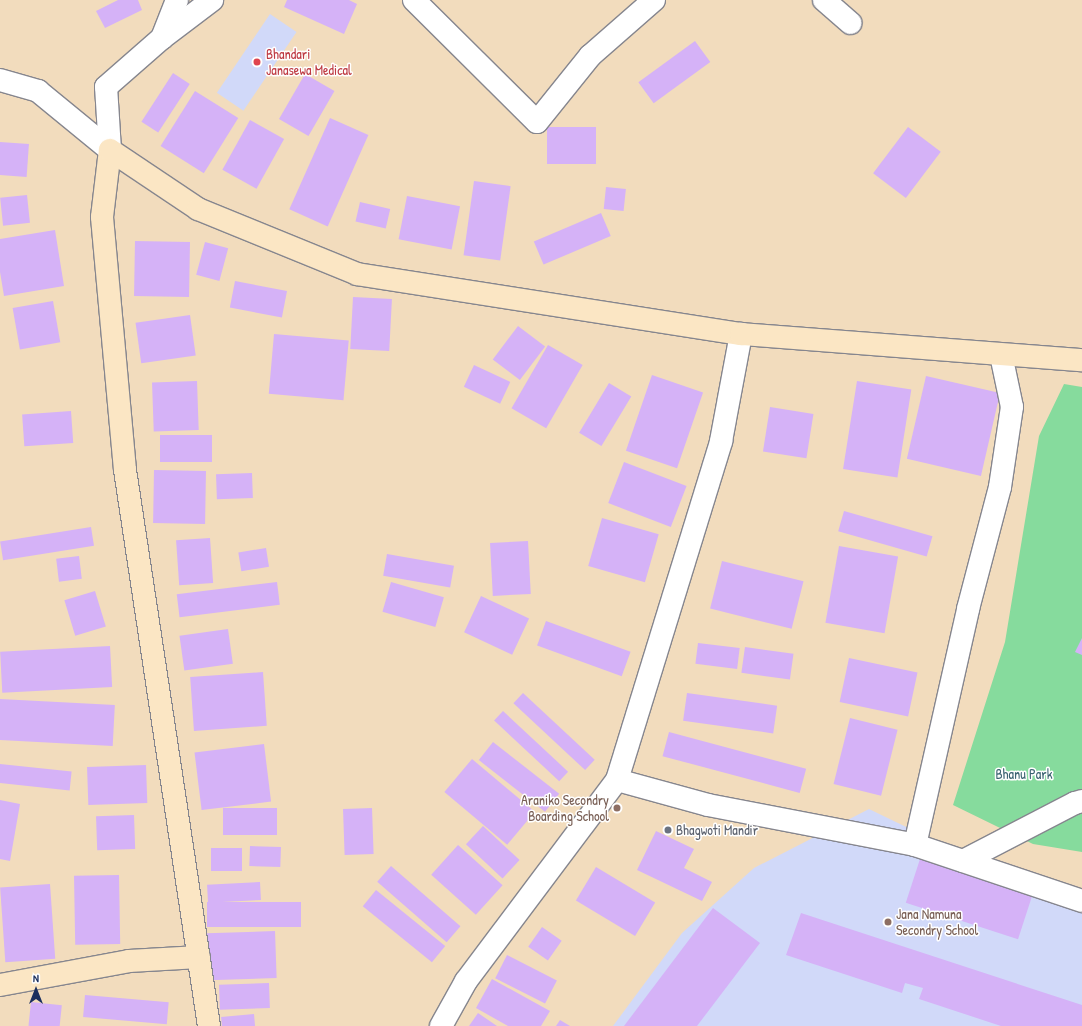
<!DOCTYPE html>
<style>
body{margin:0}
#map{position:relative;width:1082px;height:1026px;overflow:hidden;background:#f2dcbd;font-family:"Patrick Hand",sans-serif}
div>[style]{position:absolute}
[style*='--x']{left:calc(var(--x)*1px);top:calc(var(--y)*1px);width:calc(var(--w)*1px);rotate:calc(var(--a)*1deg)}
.built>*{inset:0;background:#d1d9f9;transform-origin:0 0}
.green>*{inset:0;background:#86db9d}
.building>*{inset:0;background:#d5b2f7;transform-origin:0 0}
.roads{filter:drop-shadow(1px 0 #86868e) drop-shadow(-1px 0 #86868e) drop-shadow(0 1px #86868e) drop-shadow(0 -1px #86868e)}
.minor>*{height:22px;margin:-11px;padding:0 11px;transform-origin:11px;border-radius:11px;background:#fff}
.tertiary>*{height:22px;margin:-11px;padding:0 11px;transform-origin:11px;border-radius:11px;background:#fff}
.secondary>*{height:22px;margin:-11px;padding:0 11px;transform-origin:11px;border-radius:11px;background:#fbe6c4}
.dots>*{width:11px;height:11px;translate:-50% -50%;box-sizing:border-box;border:2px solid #fff;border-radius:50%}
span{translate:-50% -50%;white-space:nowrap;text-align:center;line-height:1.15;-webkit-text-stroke:3px #fff;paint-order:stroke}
.health-label{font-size:14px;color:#be3a42}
.left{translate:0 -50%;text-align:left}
.park-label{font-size:14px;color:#3b6371}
.education-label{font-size:14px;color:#785e54}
.right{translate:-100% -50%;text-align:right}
.worship-label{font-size:14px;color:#5b616d}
.north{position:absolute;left:16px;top:970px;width:40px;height:40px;-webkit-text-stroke:3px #fff;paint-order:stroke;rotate:0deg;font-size:11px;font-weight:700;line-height:16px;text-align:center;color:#1b2f5e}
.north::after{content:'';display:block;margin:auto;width:14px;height:18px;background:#1b2f5e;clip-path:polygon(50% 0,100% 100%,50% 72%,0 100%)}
</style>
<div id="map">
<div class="built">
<div style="left:270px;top:14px;width:32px;height:95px;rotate:34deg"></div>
<div style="clip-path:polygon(869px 809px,1082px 912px,1082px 1026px,613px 1026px,682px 933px,754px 868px)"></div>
</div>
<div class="green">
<div style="clip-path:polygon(1064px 384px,1082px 387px,1082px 852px,1033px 844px,953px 805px,1005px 642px,1039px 436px)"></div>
</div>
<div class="building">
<div style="clip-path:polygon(118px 0,138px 0,142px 10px,105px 28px,96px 11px)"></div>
<div style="clip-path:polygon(287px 0,349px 0,357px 4px,344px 34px,284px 7px)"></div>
<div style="left:695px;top:41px;width:26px;height:70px;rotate:54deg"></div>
<div style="left:173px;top:73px;width:20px;height:58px;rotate:33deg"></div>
<div style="left:305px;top:74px;width:34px;height:52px;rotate:30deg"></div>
<div style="left:195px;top:91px;width:51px;height:65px;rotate:32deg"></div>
<div style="left:330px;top:118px;width:42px;height:100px;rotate:24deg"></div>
<div style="left:250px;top:120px;width:39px;height:57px;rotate:29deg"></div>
<div style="left:547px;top:127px;width:49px;height:37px"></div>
<div style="left:908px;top:127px;width:41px;height:58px;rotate:37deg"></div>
<div style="left:0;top:142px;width:29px;height:33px;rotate:4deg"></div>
<div style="left:474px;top:181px;width:37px;height:75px;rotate:8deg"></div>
<div style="left:606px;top:187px;width:20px;height:22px;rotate:6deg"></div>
<div style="left:27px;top:195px;width:28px;height:27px;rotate:84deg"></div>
<div style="left:407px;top:196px;width:54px;height:44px;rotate:11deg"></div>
<div style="left:360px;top:202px;width:31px;height:20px;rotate:13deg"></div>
<div style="left:601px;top:213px;width:25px;height:73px;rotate:67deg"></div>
<div style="clip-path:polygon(55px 230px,64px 286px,4px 296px,0 272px,0 239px)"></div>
<div style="left:135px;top:241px;width:55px;height:55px;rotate:1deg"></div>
<div style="left:205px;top:242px;width:24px;height:34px;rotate:15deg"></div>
<div style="left:235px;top:281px;width:53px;height:27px;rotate:11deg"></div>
<div style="left:353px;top:297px;width:39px;height:52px;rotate:3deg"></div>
<div style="left:53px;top:301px;width:42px;height:41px;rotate:80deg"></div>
<div style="left:190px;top:315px;width:41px;height:55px;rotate:82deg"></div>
<div style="left:518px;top:326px;width:34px;height:42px;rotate:37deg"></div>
<div style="left:274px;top:334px;width:75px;height:60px;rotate:5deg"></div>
<div style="left:548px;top:345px;width:40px;height:73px;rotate:30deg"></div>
<div style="left:474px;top:365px;width:40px;height:24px;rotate:25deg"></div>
<div style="left:652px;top:375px;width:54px;height:80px;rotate:19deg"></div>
<div style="left:926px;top:376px;width:76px;height:85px;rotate:13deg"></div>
<div style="left:197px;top:381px;width:49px;height:45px;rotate:88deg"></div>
<div style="left:857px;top:381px;width:55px;height:89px;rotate:9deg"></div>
<div style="left:609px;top:383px;width:26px;height:58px;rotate:31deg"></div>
<div style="left:770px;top:407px;width:44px;height:45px;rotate:9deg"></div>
<div style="left:71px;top:411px;width:32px;height:49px;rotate:86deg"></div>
<div style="left:160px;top:435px;width:52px;height:27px"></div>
<div style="left:624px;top:462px;width:67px;height:44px;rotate:21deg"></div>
<div style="left:154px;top:470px;width:52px;height:53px;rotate:1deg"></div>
<div style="left:252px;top:473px;width:25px;height:36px;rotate:88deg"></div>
<div style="left:844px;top:511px;width:92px;height:21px;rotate:16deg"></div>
<div style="left:602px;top:518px;width:59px;height:50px;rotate:16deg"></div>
<div style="left:91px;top:527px;width:19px;height:92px;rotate:81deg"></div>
<div style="left:210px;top:538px;width:45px;height:34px;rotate:86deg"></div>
<div style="left:528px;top:541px;width:53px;height:38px;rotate:87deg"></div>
<div style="left:839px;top:546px;width:60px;height:78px;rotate:10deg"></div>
<div style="left:266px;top:548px;width:19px;height:28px;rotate:81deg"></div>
<div style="left:387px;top:554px;width:68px;height:22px;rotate:10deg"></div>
<div style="left:79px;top:556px;width:23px;height:23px;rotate:83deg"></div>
<div style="left:722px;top:561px;width:84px;height:49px;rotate:14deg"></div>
<div style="left:277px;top:582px;width:23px;height:101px;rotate:83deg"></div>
<div style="left:391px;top:582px;width:55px;height:31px;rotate:16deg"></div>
<div style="left:95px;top:591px;width:37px;height:32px;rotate:73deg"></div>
<div style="left:481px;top:596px;width:53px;height:40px;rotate:25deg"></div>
<div style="left:546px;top:621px;width:90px;height:26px;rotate:20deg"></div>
<div style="left:228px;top:629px;width:35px;height:49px;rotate:82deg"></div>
<div style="clip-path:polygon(1082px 638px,1082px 655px,1075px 652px)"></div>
<div style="left:698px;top:643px;width:42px;height:21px;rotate:7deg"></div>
<div style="left:110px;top:646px;width:41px;height:110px;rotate:87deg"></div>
<div style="left:745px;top:647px;width:49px;height:26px;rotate:8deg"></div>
<div style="left:849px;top:658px;width:70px;height:45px;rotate:12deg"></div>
<div style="left:263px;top:672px;width:54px;height:73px;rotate:86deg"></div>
<div style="left:523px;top:693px;width:98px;height:14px;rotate:43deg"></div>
<div style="left:687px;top:693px;width:91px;height:28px;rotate:8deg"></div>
<div style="left:0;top:699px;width:115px;height:41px;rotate:3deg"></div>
<div style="left:503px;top:711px;width:89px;height:13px;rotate:43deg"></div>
<div style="left:850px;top:718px;width:49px;height:68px;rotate:14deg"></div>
<div style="left:669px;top:732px;width:142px;height:25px;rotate:15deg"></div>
<div style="left:493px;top:742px;width:84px;height:23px;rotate:38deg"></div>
<div style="left:264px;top:744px;width:58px;height:70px;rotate:83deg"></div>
<div style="left:472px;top:759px;width:82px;height:43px;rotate:40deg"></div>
<div style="left:0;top:764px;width:72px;height:19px;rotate:6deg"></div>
<div style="left:146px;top:765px;width:38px;height:59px;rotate:88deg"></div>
<div style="clip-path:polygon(0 800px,20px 804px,10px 861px,0 859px)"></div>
<div style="left:277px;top:808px;width:27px;height:54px;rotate:90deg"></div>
<div style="left:372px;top:808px;width:46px;height:29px;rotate:88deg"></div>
<div style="left:134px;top:815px;width:34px;height:38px;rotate:88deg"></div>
<div style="left:483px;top:826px;width:50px;height:25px;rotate:43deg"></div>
<div style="clip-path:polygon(656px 831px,694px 849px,684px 868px,712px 882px,702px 901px,637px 870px)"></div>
<div style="left:458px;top:845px;width:60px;height:40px;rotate:42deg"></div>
<div style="left:250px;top:846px;width:31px;height:20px;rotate:2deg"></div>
<div style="left:211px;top:848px;width:31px;height:23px"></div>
<div style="left:920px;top:859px;width:118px;height:46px;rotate:18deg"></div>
<div style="left:391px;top:866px;width:92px;height:21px;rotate:41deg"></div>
<div style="left:596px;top:867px;width:69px;height:39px;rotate:31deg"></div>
<div style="left:119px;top:875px;width:69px;height:45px;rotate:89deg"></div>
<div style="left:260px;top:882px;width:18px;height:53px;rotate:87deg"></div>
<div style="left:50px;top:884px;width:75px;height:50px;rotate:86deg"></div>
<div style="left:376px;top:890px;width:89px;height:21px;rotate:39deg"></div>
<div style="left:301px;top:902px;width:25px;height:94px;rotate:90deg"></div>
<div style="clip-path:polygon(713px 908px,760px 943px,697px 1026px,624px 1026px)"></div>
<div style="clip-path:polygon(801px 913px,1082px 1005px,1082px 1026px,1001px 1026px,919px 999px,923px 988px,905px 983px,902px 993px,786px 955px)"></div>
<div style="left:542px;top:927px;width:24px;height:24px;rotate:35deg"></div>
<div style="left:275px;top:931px;width:47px;height:68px;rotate:88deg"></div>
<div style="left:507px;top:955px;width:56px;height:26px;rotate:27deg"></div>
<div style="clip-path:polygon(492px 979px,550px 1011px,541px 1026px,508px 1026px,476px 1008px)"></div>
<div style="left:269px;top:983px;width:25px;height:50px;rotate:88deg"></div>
<div style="left:85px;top:995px;width:84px;height:22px;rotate:5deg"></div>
<div style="left:31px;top:1002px;width:31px;height:24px;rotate:6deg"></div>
<div style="clip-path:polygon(478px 1013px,497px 1026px,469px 1026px)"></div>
<div style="left:254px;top:1014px;width:12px;height:33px;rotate:85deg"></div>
<div style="clip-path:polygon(560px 1020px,570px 1026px,556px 1026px)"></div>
</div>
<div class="roads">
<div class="minor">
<div style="--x:414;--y:0;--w:173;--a:44.8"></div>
<div style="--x:537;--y:122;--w:85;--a:-51.2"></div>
<div style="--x:590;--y:56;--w:85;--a:-41.2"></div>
<div style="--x:824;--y:0;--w:35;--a:41"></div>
<div style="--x:162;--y:38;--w:41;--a:-68.5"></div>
<div style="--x:110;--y:150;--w:63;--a:-93.6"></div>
<div style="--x:106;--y:87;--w:74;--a:-41.2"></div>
<div style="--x:162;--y:38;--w:63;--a:-37.2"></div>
<div style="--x:617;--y:780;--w:94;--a:15.4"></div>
<div style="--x:708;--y:805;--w:211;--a:10.9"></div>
<div style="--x:915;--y:845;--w:176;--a:18.5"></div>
<div style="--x:915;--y:845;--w:242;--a:-77.3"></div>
<div style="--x:968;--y:609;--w:126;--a:-75.3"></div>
<div style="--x:1000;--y:487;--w:81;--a:-81.5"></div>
<div style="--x:1012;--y:407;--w:53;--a:-101.9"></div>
<div style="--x:963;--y:861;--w:126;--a:-27.4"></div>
<div style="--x:1075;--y:803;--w:7;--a:-16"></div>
<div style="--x:441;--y:1026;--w:51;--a:-60.9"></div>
<div style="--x:466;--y:981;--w:251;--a:-53.1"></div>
<div style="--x:617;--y:780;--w:355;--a:-72.9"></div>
<div style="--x:721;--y:441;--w:109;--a:-79.4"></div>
</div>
<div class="tertiary">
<div style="--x:0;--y:80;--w:40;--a:16"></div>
<div style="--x:38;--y:91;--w:93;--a:39.3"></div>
</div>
<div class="secondary">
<div style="--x:0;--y:985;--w:131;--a:-10.5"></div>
<div style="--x:129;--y:961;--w:70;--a:-3.3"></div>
<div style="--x:209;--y:1026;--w:562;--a:-98.59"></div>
<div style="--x:125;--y:470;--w:254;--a:-95.2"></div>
<div style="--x:102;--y:217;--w:67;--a:-83.2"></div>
<div style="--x:110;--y:150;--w:106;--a:33.8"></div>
<div style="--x:198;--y:209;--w:172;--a:22.2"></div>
<div style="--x:357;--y:274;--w:389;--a:8.9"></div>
<div style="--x:741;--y:334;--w:342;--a:4.4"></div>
</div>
</div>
<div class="dots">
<div style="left:257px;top:62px;background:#e0444e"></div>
<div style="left:617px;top:808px;background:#8d6e63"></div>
<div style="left:668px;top:830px;background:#6b7280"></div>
<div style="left:888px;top:922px;background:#8d6e63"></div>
</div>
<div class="health-label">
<span class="left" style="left:266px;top:62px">Bhandari<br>Janasewa Medical</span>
</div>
<div class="park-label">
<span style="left:1024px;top:774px">Bhanu Park</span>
</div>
<div class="education-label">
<span class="right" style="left:609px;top:808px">Araniko Secondry<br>Boarding School</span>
<span class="left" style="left:896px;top:922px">Jana Namuna<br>Secondry School</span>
</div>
<div class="worship-label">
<span class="left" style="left:676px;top:830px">Bhagwoti Mandir</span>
</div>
<div class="north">N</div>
</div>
